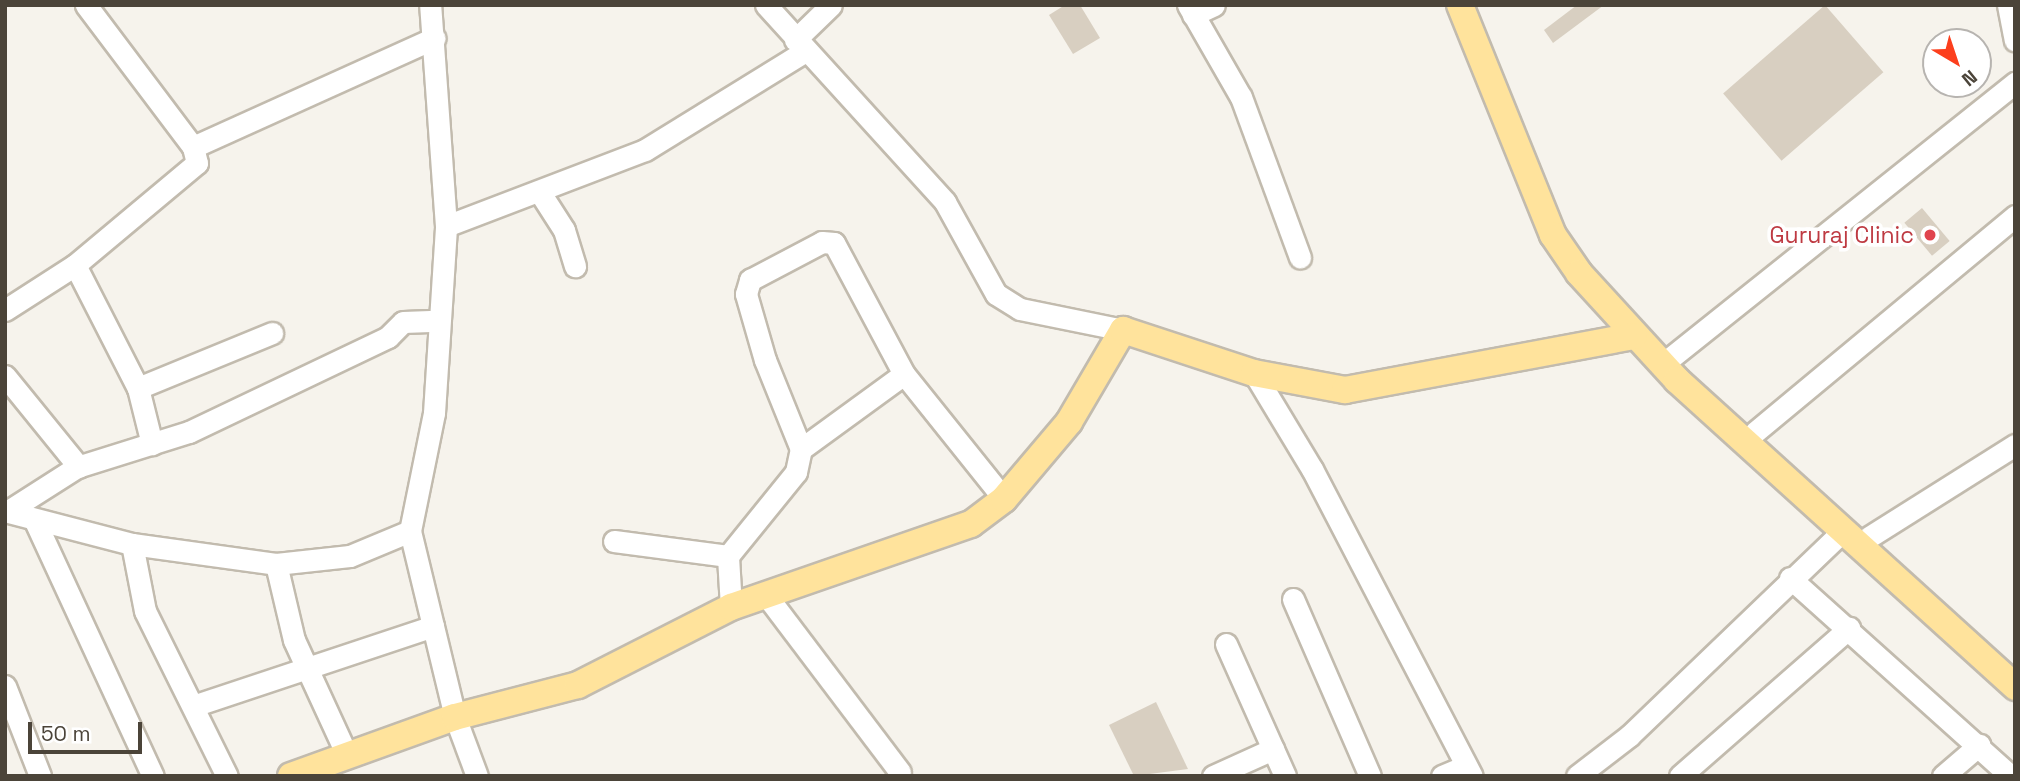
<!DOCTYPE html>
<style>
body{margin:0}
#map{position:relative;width:2020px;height:781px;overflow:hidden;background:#f6f3ec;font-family:"Space Grotesk",sans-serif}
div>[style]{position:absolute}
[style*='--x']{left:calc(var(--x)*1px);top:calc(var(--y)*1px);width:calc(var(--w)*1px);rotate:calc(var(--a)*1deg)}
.building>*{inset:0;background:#d8cfc1;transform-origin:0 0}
.roads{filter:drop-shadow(2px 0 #c2bbae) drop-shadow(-2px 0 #c2bbae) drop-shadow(0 2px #c2bbae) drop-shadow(0 -2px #c2bbae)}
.minor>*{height:21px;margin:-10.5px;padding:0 10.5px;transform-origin:10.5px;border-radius:10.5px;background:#fff}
.major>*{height:26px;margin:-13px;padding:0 13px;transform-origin:13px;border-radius:13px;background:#ffe39c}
.dots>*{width:19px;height:19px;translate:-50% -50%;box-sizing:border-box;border:4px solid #fff;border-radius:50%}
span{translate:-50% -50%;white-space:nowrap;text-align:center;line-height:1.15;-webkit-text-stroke:7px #fff;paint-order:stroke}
.health-label{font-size:23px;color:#be3a42}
.right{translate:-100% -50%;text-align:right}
.frame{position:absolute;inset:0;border:7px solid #4b4439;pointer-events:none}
.north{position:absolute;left:1922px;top:28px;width:70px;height:70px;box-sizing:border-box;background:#fff;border:2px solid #b7b4b0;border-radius:50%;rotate:141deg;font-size:19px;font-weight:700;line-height:28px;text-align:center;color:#4b4439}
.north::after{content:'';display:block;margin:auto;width:24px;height:32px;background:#fc3f1d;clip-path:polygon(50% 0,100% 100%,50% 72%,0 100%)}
.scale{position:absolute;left:28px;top:722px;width:114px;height:32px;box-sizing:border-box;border:4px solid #4b4439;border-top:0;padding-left:9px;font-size:21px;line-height:24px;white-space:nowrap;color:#4b4439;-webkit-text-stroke:5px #fff;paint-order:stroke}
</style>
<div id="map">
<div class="building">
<div style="clip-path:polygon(1065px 5px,1080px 5px,1100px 38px,1073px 54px,1049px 15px)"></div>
<div style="clip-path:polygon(1577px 5px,1604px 5px,1553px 43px,1544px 30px)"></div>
<div style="left:1825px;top:5px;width:89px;height:135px;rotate:49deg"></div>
<div style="left:1922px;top:208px;width:43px;height:23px;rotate:50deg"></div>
<div style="clip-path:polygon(1156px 702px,1188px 769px,1134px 776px,1109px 725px)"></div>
</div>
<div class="roads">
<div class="minor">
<div style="--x:766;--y:5;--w:266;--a:47.7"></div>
<div style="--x:945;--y:202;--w:105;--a:61"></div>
<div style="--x:996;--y:294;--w:28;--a:32"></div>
<div style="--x:1020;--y:309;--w:105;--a:11.5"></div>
<div style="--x:1188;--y:5;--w:106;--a:60.1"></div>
<div style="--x:1241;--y:97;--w:171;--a:69.8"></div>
<div style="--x:2008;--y:5;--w:36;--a:79"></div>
<div style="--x:1193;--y:15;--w:23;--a:-25"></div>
<div style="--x:795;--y:40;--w:50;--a:-44.2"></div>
<div style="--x:193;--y:147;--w:265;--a:-24.3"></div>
<div style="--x:539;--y:191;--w:46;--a:57.3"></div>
<div style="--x:564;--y:230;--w:38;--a:73"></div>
<div style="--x:446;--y:226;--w:213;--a:-20.9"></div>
<div style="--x:645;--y:150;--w:188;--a:-31.7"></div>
<div style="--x:75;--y:265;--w:159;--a:-39.9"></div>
<div style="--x:197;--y:163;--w:16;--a:-104"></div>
<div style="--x:193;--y:147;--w:178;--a:-127"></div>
<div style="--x:5;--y:310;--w:83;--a:-32.7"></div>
<div style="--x:75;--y:265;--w:138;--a:62.9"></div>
<div style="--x:138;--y:388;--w:58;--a:76"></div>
<div style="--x:1664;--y:363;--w:449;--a:-38.6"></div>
<div style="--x:1254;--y:373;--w:112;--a:58.9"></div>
<div style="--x:1312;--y:469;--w:346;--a:62.5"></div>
<div style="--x:5;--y:376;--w:117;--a:50.9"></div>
<div style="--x:138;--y:388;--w:145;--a:-22.3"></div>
<div style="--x:1755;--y:432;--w:338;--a:-39.7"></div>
<div style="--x:801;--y:449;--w:96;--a:-112"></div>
<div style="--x:765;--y:360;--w:69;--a:-106.1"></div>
<div style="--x:746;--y:294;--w:15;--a:-74"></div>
<div style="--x:750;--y:280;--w:81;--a:-27.8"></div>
<div style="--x:822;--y:242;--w:12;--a:5"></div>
<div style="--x:834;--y:243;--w:149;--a:61.9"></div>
<div style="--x:5;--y:511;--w:131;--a:14.6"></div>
<div style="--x:132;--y:544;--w:145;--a:7.9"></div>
<div style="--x:276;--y:564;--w:74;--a:-6.2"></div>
<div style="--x:350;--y:556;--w:65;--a:-22.6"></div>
<div style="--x:410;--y:531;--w:120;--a:-78.5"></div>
<div style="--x:434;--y:413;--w:187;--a:-86.3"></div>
<div style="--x:446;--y:226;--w:222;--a:-94.1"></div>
<div style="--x:8;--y:511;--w:82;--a:-32.5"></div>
<div style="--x:77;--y:467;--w:117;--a:-17.4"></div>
<div style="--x:189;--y:432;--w:221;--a:-25.5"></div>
<div style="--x:388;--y:337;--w:21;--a:-45"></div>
<div style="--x:403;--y:322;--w:34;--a:-2"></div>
<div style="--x:35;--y:521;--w:281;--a:65.2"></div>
<div style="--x:410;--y:531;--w:191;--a:76.4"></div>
<div style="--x:455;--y:717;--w:63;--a:69.6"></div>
<div style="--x:1869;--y:537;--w:173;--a:-32.2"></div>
<div style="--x:614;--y:541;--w:115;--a:7.5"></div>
<div style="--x:132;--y:544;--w:68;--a:79"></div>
<div style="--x:145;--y:611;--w:184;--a:63.6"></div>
<div style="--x:276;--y:564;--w:78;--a:76.7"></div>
<div style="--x:294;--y:640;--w:127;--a:65.3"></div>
<div style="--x:1790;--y:578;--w:297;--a:41.9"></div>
<div style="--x:766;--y:595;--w:222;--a:52.9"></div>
<div style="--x:1293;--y:599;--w:193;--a:66.5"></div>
<div style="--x:731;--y:607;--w:51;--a:-93.4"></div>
<div style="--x:728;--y:556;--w:108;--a:-51"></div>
<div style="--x:796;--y:472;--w:24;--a:-78"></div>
<div style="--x:801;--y:449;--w:127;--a:-36.1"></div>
<div style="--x:904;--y:374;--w:160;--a:51.3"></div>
<div style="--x:1226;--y:644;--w:145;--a:65.9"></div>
<div style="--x:5;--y:686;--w:97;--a:68.7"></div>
<div style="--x:193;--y:706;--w:253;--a:-18.4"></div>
<div style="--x:1213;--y:776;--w:66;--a:-24.2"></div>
<div style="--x:1442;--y:776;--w:26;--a:-23"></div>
<div style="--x:1577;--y:776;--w:66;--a:-37.6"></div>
<div style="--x:1629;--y:736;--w:295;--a:-43.8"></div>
<div style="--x:1680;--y:776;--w:225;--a:-41.2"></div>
<div style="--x:1943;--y:776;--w:48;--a:-40.7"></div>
</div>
<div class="major">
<div style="--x:1460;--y:5;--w:248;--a:68"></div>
<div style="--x:1553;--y:235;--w:46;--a:55.6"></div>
<div style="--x:1579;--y:273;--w:145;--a:47.5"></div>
<div style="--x:1677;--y:380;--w:457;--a:42.2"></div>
<div style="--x:291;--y:776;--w:174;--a:-19.8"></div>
<div style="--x:455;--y:717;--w:127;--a:-14.6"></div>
<div style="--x:578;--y:685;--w:172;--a:-27"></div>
<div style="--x:731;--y:607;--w:254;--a:-19.1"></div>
<div style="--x:971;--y:524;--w:41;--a:-37.1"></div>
<div style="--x:1004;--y:499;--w:101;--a:-49.8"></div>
<div style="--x:1069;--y:422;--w:107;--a:-59.6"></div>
<div style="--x:1123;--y:330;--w:138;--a:18.2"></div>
<div style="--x:1254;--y:373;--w:93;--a:10.6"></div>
<div style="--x:1345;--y:390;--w:294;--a:-10.6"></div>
</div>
</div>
<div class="dots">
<div style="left:1930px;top:235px;background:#e0444e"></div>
</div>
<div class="health-label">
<span class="right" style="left:1914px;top:235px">Gururaj Clinic</span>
</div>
<div class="frame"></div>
<div class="north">N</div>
<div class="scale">50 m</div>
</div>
